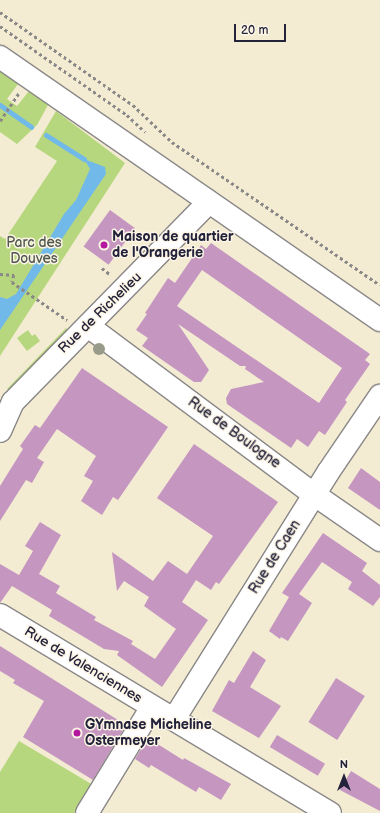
<!DOCTYPE html>
<style>
body{margin:0}
#map{position:relative;width:380px;height:813px;overflow:hidden;background:#f3ecd3;font-family:"Balsamiq Sans",sans-serif}
div>[style]{position:absolute}
[style*='--x']{left:calc(var(--x)*1px);top:calc(var(--y)*1px);width:calc(var(--w)*1px);rotate:calc(var(--a)*1deg)}
.green>*{inset:0;background:#b7d77e}
.water>*{inset:0;background:#71b9e9}
.stream>*{height:5px;margin:-2.5px;padding:0 2.5px;transform-origin:2.5px;border-radius:2.5px;background:#71b9e9}
.building>*{inset:0;background:#c496c0;transform-origin:0 0}
.path>*{height:2.5px;margin-top:-1.25px;transform-origin:0;background:repeating-linear-gradient(90deg,#8a8787 0 3px,transparent 0 6px)}
.roads{filter:drop-shadow(1px 0 #8a8787) drop-shadow(-1px 0 #8a8787) drop-shadow(0 1px #8a8787) drop-shadow(0 -1px #8a8787)}
.minor>*{height:22px;margin:-11px;padding:0 11px;transform-origin:11px;border-radius:11px;background:#fff}
.trees>*{width:12px;height:12px;margin:-6px;border-radius:50%;background:#999b8a}
.dots>*{width:11px;height:11px;translate:-50% -50%;box-sizing:border-box;border:2px solid #fcf5e5;border-radius:50%}
span{translate:-50% -50%;white-space:nowrap;text-align:center;line-height:1.15;-webkit-text-stroke:3px #fcf5e5;paint-order:stroke}
.poi-label{font-size:14px;color:#22223b;font-weight:700}
.left{translate:0 -50%;text-align:left}
.park-label{font-size:14px;color:#4f584f}
.street-label{font-size:14px;color:#22223b}
.north{position:absolute;left:324px;top:757px;width:40px;height:40px;-webkit-text-stroke:3px #fcf5e5;paint-order:stroke;rotate:0deg;font-size:11px;font-weight:700;line-height:16px;text-align:center;color:#22223b}
.north::after{content:'';display:block;margin:auto;width:14px;height:18px;background:#22223b;clip-path:polygon(50% 0,100% 100%,50% 72%,0 100%)}
.scale{position:absolute;left:234px;top:24px;width:52px;height:18px;box-sizing:border-box;border:2px solid #22223b;border-top:0;padding-left:5px;font-size:12px;line-height:14px;white-space:nowrap;color:#22223b;-webkit-text-stroke:3px #fcf5e5;paint-order:stroke}
</style>
<div id="map">
<div class="green">
<div style="clip-path:polygon(0 71px,18px 84px,7px 99px,17px 106px,29px 91px,48px 105px,37px 125px,17px 144px,0 132px)"></div>
<div style="clip-path:polygon(56px 111px,125px 163px,0 356px,0 236px,5px 239px,57px 161px,35px 147px)"></div>
<div style="clip-path:polygon(66px 328px,71px 333px,10px 391px,7px 389px)"></div>
<div style="clip-path:polygon(28px 330px,32px 336px,35px 334px,40px 341px,27px 351px,17px 338px)"></div>
<div style="clip-path:polygon(19px 741px,98px 788px,83px 813px,0 813px,0 772px)"></div>
</div>
<div class="water">
<div style="clip-path:polygon(84px 159px,105px 167px,106px 174px,0 330px,0 297px,7px 299px,16px 294px,64px 214px,76px 200px,90px 169px)"></div>
</div>
<div class="stream">
<div style="--x:0;--y:105;--w:38;--a:35"></div>
<div style="--x:46;--y:135;--w:45;--a:32.3"></div>
</div>
<div class="building">
<div style="left:110px;top:210px;width:31px;height:45px;rotate:36deg"></div>
<div style="clip-path:polygon(evenodd,211px 243px,370px 354px,365px 360px,370px 364px,345px 400px,347px 402px,325px 435px,319px 431px,308px 447px,297px 439px,291px 448px,227px 404px,226px 398px,231px 389px,264px 382px,245px 369px,246px 366px,240px 366px,178px 324px,209px 370px,201px 382px,194px 382px,142px 346px,148px 338px,136px 330px,147px 314px,145px 313px,168px 278px,175px 283px,201px 245px,206px 249px,211px 243px,202px 270px,342px 368px,319px 403px,177px 306px,202px 270px)"></div>
<div style="clip-path:polygon(82px 368px,168px 427px,118px 500px,113px 497px,102px 515px,81px 501px,93px 481px,84px 476px,96px 456px,57px 429px,37px 458px,44px 462px,32px 483px,26px 480px,0 521px,0 486px,23px 449px,20px 446px,35px 425px,40px 428px)"></div>
<div style="clip-path:polygon(194px 444px,278px 502px,219px 584px,216px 582px,211px 590px,196px 580px,182px 602px,208px 620px,162px 687px,117px 655px,119px 651px,104px 649px,49px 616px,52px 610px,12px 586px,0 603px,0 564px,19px 575px,33px 551px,25px 546px,40px 522px,61px 535px,39px 574px,60px 586px,56px 593px,96px 617px,94px 620px,133px 641px,131px 644px,155px 659px,176px 629px,144px 606px,149px 597px,124px 581px,117px 591px,112px 552px,153px 581px,168px 561px,187px 574px,213px 536px,157px 498px)"></div>
<div style="clip-path:polygon(361px 468px,380px 482px,380px 510px,348px 488px)"></div>
<div style="clip-path:polygon(323px 533px,367px 563px,362px 571px,380px 585px,380px 597px,373px 606px,348px 589px,352px 582px,322px 562px,299px 594px,312px 603px,288px 641px,281px 637px,280px 639px,269px 631px,289px 597px,282px 593px)"></div>
<div style="clip-path:polygon(0 646px,126px 725px,93px 780px,23px 737px,44px 701px,13px 683px,15px 680px,0 671px)"></div>
<div style="clip-path:polygon(253px 651px,266px 660px,250px 687px,281px 706px,259px 738px,212px 711px,229px 680px,234px 683px)"></div>
<div style="left:336px;top:678px;width:34px;height:52px;rotate:32deg"></div>
<div style="left:277px;top:735px;width:56px;height:14px;rotate:31deg"></div>
<div style="clip-path:polygon(148px 738px,183px 760px,184px 758px,231px 784px,221px 800px,199px 787px,196px 792px,151px 765px,149px 768px,135px 759px)"></div>
<div style="clip-path:polygon(351px 771px,380px 789px,380px 811px,340px 790px)"></div>
</div>
<div class="path">
<div style="--x:0;--y:12;--w:162;--a:35"></div>
<div style="--x:133;--y:105;--w:54;--a:43.5"></div>
<div style="--x:172;--y:142;--w:252;--a:34.5"></div>
<div style="--x:0;--y:26;--w:155;--a:35"></div>
<div style="--x:127;--y:115;--w:25;--a:43"></div>
<div style="--x:0;--y:121;--w:34;--a:-56"></div>
<div style="--x:102;--y:268;--w:11;--a:38"></div>
<div style="--x:0;--y:274;--w:14;--a:4"></div>
<div style="--x:14;--y:275;--w:7;--a:106"></div>
<div style="--x:12;--y:282;--w:67;--a:34.6"></div>
</div>
<div class="roads">
<div class="minor">
<div style="--x:0;--y:57;--w:462;--a:34.7"></div>
<div style="--x:88;--y:326;--w:283;--a:36.7"></div>
<div style="--x:315;--y:495;--w:79;--a:34.7"></div>
<div style="--x:0;--y:431;--w:32;--a:-66"></div>
<div style="--x:13;--y:402;--w:280;--a:-45.6"></div>
<div style="--x:0;--y:615;--w:385;--a:31"></div>
<div style="--x:174;--y:719;--w:292;--a:-58"></div>
<div style="--x:329;--y:471;--w:91;--a:-55.8"></div>
<div style="--x:87;--y:813;--w:124;--a:-58.5"></div>
</div>
</div>
<div class="trees">
<div style="left:99px;top:349px"></div>
</div>
<div class="dots">
<div style="left:104px;top:245px;background:#b5179e"></div>
<div style="left:77px;top:733px;background:#b5179e"></div>
</div>
<div class="poi-label">
<span class="left" style="left:112px;top:245px">Maison de quartier<br>de l'Orangerie</span>
<span class="left" style="left:85px;top:733px">GYmnase Micheline<br>Ostermeyer</span>
</div>
<div class="park-label">
<span style="left:34px;top:251px">Parc des<br>Douves</span>
</div>
<div class="street-label">
<span style="left:100px;top:313px;rotate:-44deg">Rue de Richelieu</span>
<span style="left:234px;top:433px;rotate:36deg">Rue de Boulogne</span>
<span style="left:275px;top:557px;rotate:-58deg">Rue de Caen</span>
<span style="left:83px;top:665px;rotate:31deg">Rue de Valenciennes</span>
</div>
<div class="north">N</div>
<div class="scale">20 m</div>
</div>
